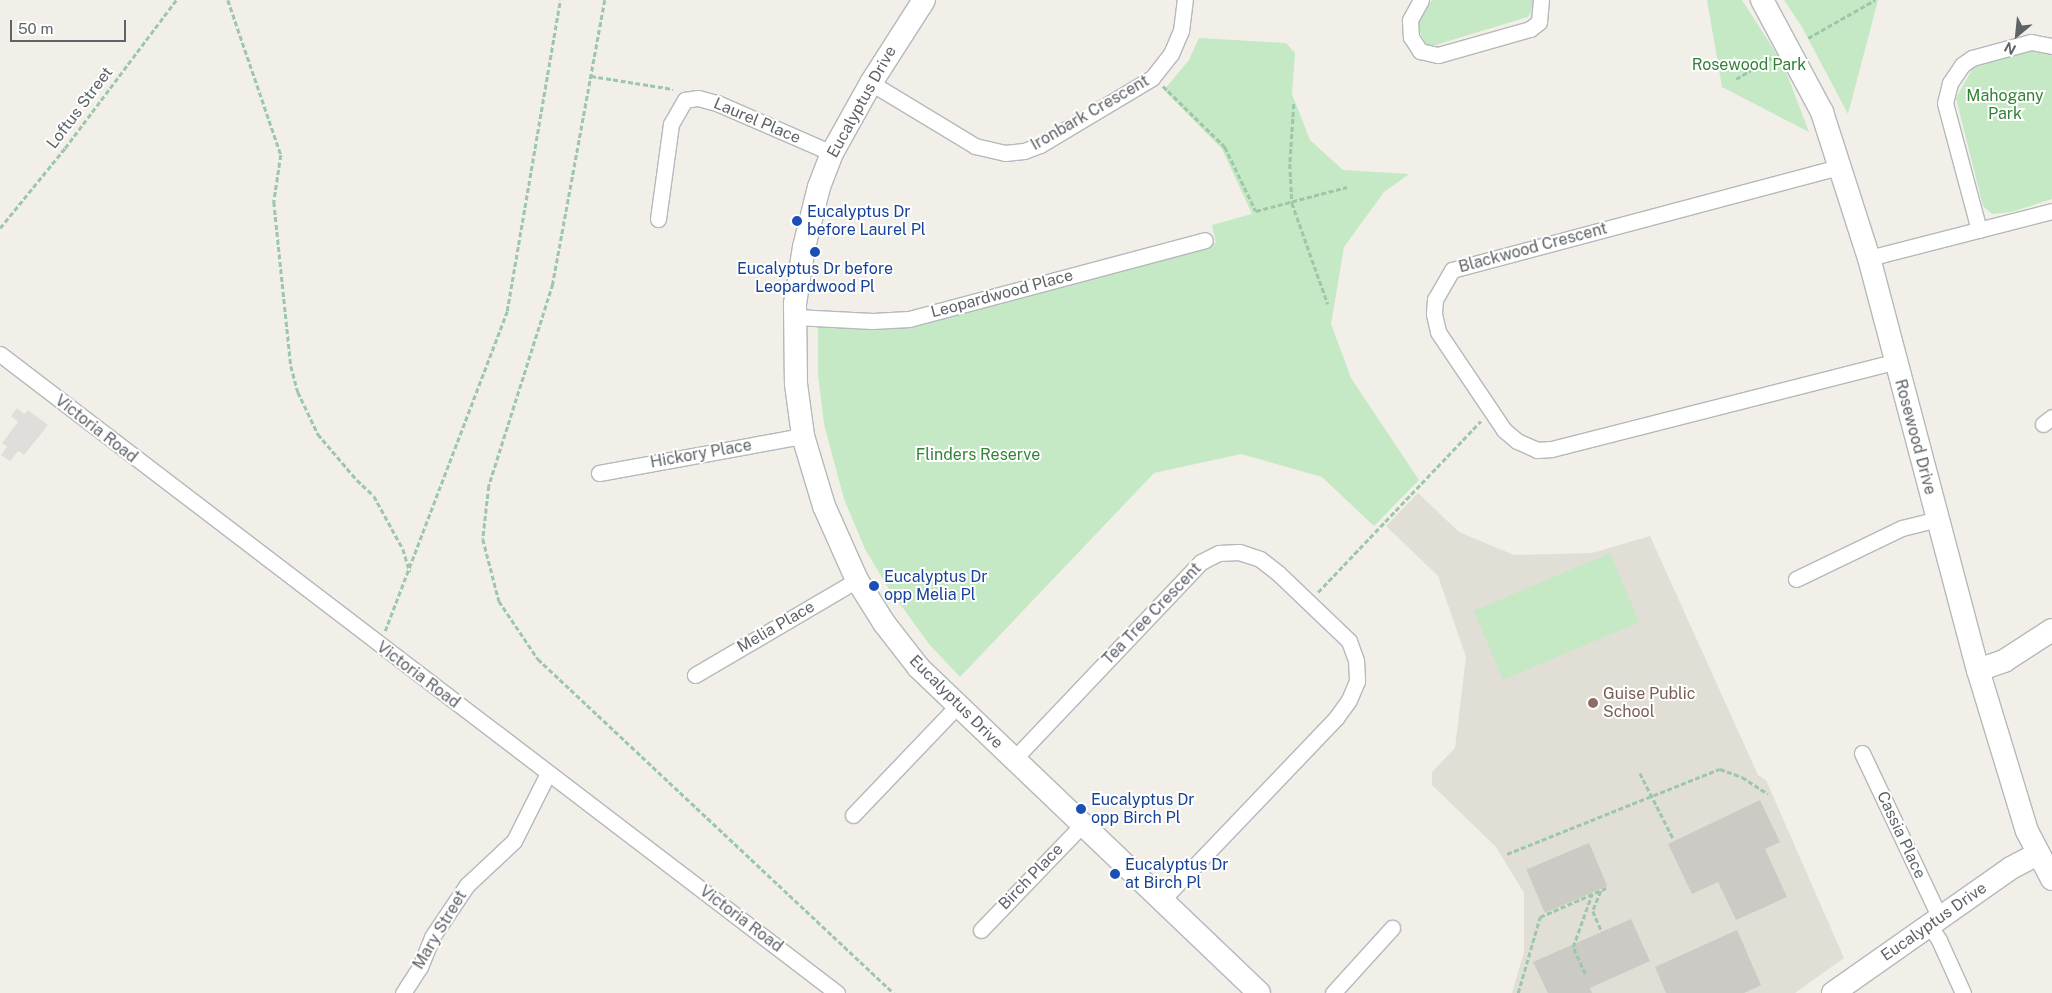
<!DOCTYPE html>
<style>
body{margin:0}
#map{position:relative;width:2052px;height:993px;overflow:hidden;background:#f1efe8;font-family:"Public Sans",sans-serif}
div>[style]{position:absolute}
[style*='--x']{left:calc(var(--x)*1px);top:calc(var(--y)*1px);width:calc(var(--w)*1px);rotate:calc(var(--a)*1deg)}
.industrial>*{inset:0;background:#e0deda}
.education>*{inset:0;background:#e1ded6}
.green>*{inset:0;background:#c5e8c5;transform-origin:0 0}
.building>*{inset:0;background:#cccac5;transform-origin:0 0}
.path>*{height:2.5px;margin-top:-1.25px;transform-origin:0;background:repeating-linear-gradient(90deg,#9cc7a9 0 5px,transparent 0 7.5px)}
.roads{filter:drop-shadow(1px 0 #b5b8bc) drop-shadow(-1px 0 #b5b8bc) drop-shadow(0 1px #b5b8bc) drop-shadow(0 -1px #b5b8bc)}
.street>*{height:15px;margin:-7.5px;padding:0 7.5px;transform-origin:7.5px;border-radius:7.5px;background:#fff}
.secondary>*{height:22px;margin:-11px;padding:0 11px;transform-origin:11px;border-radius:11px;background:#fff}
.dots>*{width:14px;height:14px;translate:-50% -50%;box-sizing:border-box;border:2px solid #fff;border-radius:50%}
span{translate:-50% -50%;white-space:nowrap;text-align:center;line-height:1.15;-webkit-text-stroke:4px #fff;paint-order:stroke}
.park-label{font-size:16px;color:#348238}
.street-label{font-size:16px;color:#5f6368}
.transit-label{font-size:16px;color:#164399}
.left{translate:0 -50%;text-align:left}
.education-label{font-size:16px;color:#785e54}
.north{position:absolute;left:1992px;top:10px;width:50px;height:50px;-webkit-text-stroke:4px #fff;paint-order:stroke;rotate:208deg;font-size:14px;font-weight:700;line-height:20px;text-align:center;color:#5f6368}
.north::after{content:'';display:block;margin:auto;width:18px;height:22px;background:#5f6368;clip-path:polygon(50% 0,100% 100%,50% 72%,0 100%)}
.scale{position:absolute;left:10px;top:20px;width:116px;height:22px;box-sizing:border-box;border:2px solid #5f6368;border-top:0;padding-left:6px;font-size:15px;line-height:18px;white-space:nowrap;color:#5f6368;-webkit-text-stroke:4px #fff;paint-order:stroke}
</style>
<div id="map">
<div class="industrial">
<div style="clip-path:polygon(17px 408px,24px 414px,28px 410px,48px 425px,24px 455px,18px 451px,10px 461px,1px 455px,7px 447px,2px 443px,18px 422px,11px 416px)"></div>
</div>
<div class="education">
<div style="clip-path:polygon(1418px 493px,1459px 532px,1514px 555px,1592px 553px,1650px 536px,1758px 775px,1766px 780px,1844px 958px,1795px 993px,1512px 993px,1524px 952px,1524px 893px,1496px 847px,1432px 785px,1432px 772px,1455px 748px,1466px 657px,1438px 576px,1386px 526px)"></div>
</div>
<div class="green">
<div style="clip-path:polygon(1432px 0,1533px 0,1533px 9px,1528px 17px,1432px 46px,1426px 44px,1419px 30px,1419px 21px)"></div>
<div style="clip-path:polygon(1707px 0,1742px 0,1783px 64px,1809px 132px,1722px 87px)"></div>
<div style="clip-path:polygon(1784px 0,1878px 0,1848px 114px,1802px 27px)"></div>
<div style="clip-path:polygon(1199px 38px,1286px 43px,1295px 53px,1292px 94px,1310px 140px,1343px 170px,1409px 174px,1384px 192px,1344px 247px,1331px 324px,1351px 378px,1419px 480px,1374px 526px,1322px 477px,1241px 454px,1154px 473px,960px 677px,929px 644px,887px 586px,865px 549px,844px 499px,824px 424px,818px 375px,818px 326px,864px 329px,907px 327px,1216px 243px,1212px 225px,1252px 214px,1222px 149px,1164px 90px,1189px 60px)"></div>
<div style="clip-path:polygon(2035px 50px,2052px 55px,2052px 199px,2011px 212px,1992px 214px,1983px 206px,1956px 98px,1973px 68px,2021px 52px)"></div>
<div style="left:1610px;top:553px;width:75px;height:148px;rotate:67deg"></div>
</div>
<div class="building">
<div style="clip-path:polygon(1760px 800px,1780px 842px,1765px 849px,1787px 897px,1736px 920px,1718px 882px,1692px 894px,1668px 844px)"></div>
<div style="left:1589px;top:843px;width:47px;height:68px;rotate:67deg"></div>
<div style="clip-path:polygon(1631px 919px,1650px 961px,1590px 988px,1592px 993px,1548px 993px,1533px 962px)"></div>
<div style="clip-path:polygon(1737px 930px,1761px 985px,1744px 993px,1666px 993px,1655px 967px)"></div>
</div>
<div class="path">
<div style="--x:228;--y:0;--w:164;--a:71.1"></div>
<div style="--x:281;--y:155;--w:48;--a:98.5"></div>
<div style="--x:274;--y:202;--w:165;--a:84.1"></div>
<div style="--x:291;--y:366;--w:27;--a:75"></div>
<div style="--x:298;--y:392;--w:47;--a:64.5"></div>
<div style="--x:318;--y:434;--w:60;--a:49.7"></div>
<div style="--x:357;--y:480;--w:23;--a:43"></div>
<div style="--x:374;--y:496;--w:60;--a:61.3"></div>
<div style="--x:403;--y:549;--w:24;--a:73"></div>
<div style="--x:605;--y:0;--w:289;--a:100.4"></div>
<div style="--x:553;--y:284;--w:212;--a:107.6"></div>
<div style="--x:489;--y:486;--w:53;--a:96.5"></div>
<div style="--x:483;--y:539;--w:64;--a:75.5"></div>
<div style="--x:499;--y:601;--w:70;--a:56.1"></div>
<div style="--x:538;--y:659;--w:488;--a:43.2"></div>
<div style="--x:1808;--y:38;--w:77;--a:-29.6"></div>
<div style="--x:591;--y:76;--w:83;--a:9"></div>
<div style="--x:1736;--y:79;--w:41;--a:-31"></div>
<div style="--x:1163;--y:86;--w:87;--a:44.5"></div>
<div style="--x:1225;--y:147;--w:71;--a:64.2"></div>
<div style="--x:1256;--y:211;--w:94;--a:-14.8"></div>
<div style="--x:1294;--y:104;--w:60;--a:93.8"></div>
<div style="--x:1290;--y:164;--w:39;--a:87"></div>
<div style="--x:1292;--y:203;--w:107;--a:70.4"></div>
<div style="--x:0;--y:228;--w:103;--a:-50.9"></div>
<div style="--x:65;--y:148;--w:185;--a:-53.1"></div>
<div style="--x:1318;--y:592;--w:236;--a:-46.4"></div>
<div style="--x:385;--y:631;--w:342;--a:-69.1"></div>
<div style="--x:507;--y:311;--w:315;--a:-80.3"></div>
<div style="--x:1640;--y:773;--w:73;--a:63.1"></div>
<div style="--x:1507;--y:854;--w:229;--a:-21.8"></div>
<div style="--x:1720;--y:769;--w:23;--a:20"></div>
<div style="--x:1742;--y:777;--w:31;--a:33"></div>
<div style="--x:1601;--y:891;--w:22;--a:112"></div>
<div style="--x:1593;--y:911;--w:23;--a:67"></div>
<div style="--x:1585;--y:974;--w:30;--a:-114"></div>
<div style="--x:1573;--y:947;--w:56;--a:-70.3"></div>
<div style="--x:1518;--y:993;--w:79;--a:-73.9"></div>
<div style="--x:1540;--y:917;--w:72;--a:-23.7"></div>
</div>
<div class="roads">
<div class="street">
<div style="--x:1421;--y:0;--w:23;--a:119"></div>
<div style="--x:1410;--y:20;--w:17;--a:87"></div>
<div style="--x:1411;--y:37;--w:17;--a:57"></div>
<div style="--x:1420;--y:51;--w:18;--a:13"></div>
<div style="--x:1438;--y:55;--w:96;--a:-15.8"></div>
<div style="--x:1530;--y:29;--w:11;--a:-38"></div>
<div style="--x:1539;--y:22;--w:22;--a:-85"></div>
<div style="--x:871;--y:83;--w:122;--a:31.2"></div>
<div style="--x:975;--y:146;--w:31;--a:13"></div>
<div style="--x:1005;--y:153;--w:19;--a:-6"></div>
<div style="--x:1024;--y:151;--w:17;--a:-21"></div>
<div style="--x:1040;--y:145;--w:131;--a:-30.9"></div>
<div style="--x:1152;--y:78;--w:31;--a:-52"></div>
<div style="--x:1171;--y:54;--w:25;--a:-67"></div>
<div style="--x:1181;--y:31;--w:31;--a:-83"></div>
<div style="--x:1839;--y:167;--w:400;--a:165.1"></div>
<div style="--x:1452;--y:270;--w:34;--a:120"></div>
<div style="--x:1435;--y:299;--w:15;--a:94"></div>
<div style="--x:1434;--y:314;--w:18;--a:77"></div>
<div style="--x:1438;--y:332;--w:118;--a:56"></div>
<div style="--x:1504;--y:430;--w:17;--a:40"></div>
<div style="--x:1517;--y:441;--w:22;--a:24"></div>
<div style="--x:1537;--y:450;--w:15;--a:-4"></div>
<div style="--x:1552;--y:449;--w:353;--a:-14.3"></div>
<div style="--x:658;--y:219;--w:96;--a:-82.2"></div>
<div style="--x:671;--y:124;--w:28;--a:-60"></div>
<div style="--x:685;--y:100;--w:13;--a:-9"></div>
<div style="--x:698;--y:98;--w:20;--a:15"></div>
<div style="--x:717;--y:103;--w:125;--a:23.5"></div>
<div style="--x:1979;--y:230;--w:131;--a:-105"></div>
<div style="--x:1945;--y:103;--w:21;--a:-76"></div>
<div style="--x:1950;--y:83;--w:22;--a:-56"></div>
<div style="--x:1962;--y:65;--w:12;--a:-35"></div>
<div style="--x:1972;--y:58;--w:61;--a:-15.2"></div>
<div style="--x:2031;--y:42;--w:21;--a:11"></div>
<div style="--x:1869;--y:258;--w:189;--a:-14.4"></div>
<div style="--x:795;--y:317;--w:77;--a:3"></div>
<div style="--x:872;--y:321;--w:37;--a:-3"></div>
<div style="--x:909;--y:319;--w:306;--a:-14.9"></div>
<div style="--x:0;--y:354;--w:1053;--a:37.36"></div>
<div style="--x:2043;--y:424;--w:11;--a:-38"></div>
<div style="--x:599;--y:473;--w:207;--a:-10.3"></div>
<div style="--x:1796;--y:579;--w:118;--a:-25.7"></div>
<div style="--x:1902;--y:528;--w:36;--a:-14"></div>
<div style="--x:695;--y:675;--w:188;--a:-30.4"></div>
<div style="--x:1862;--y:753;--w:183;--a:64.7"></div>
<div style="--x:1013;--y:760;--w:273;--a:-46.5"></div>
<div style="--x:1201;--y:562;--w:20;--a:-27"></div>
<div style="--x:1219;--y:553;--w:20;--a:-3"></div>
<div style="--x:1239;--y:552;--w:22;--a:18"></div>
<div style="--x:1260;--y:559;--w:24;--a:38"></div>
<div style="--x:1279;--y:574;--w:97;--a:43.7"></div>
<div style="--x:1349;--y:641;--w:20;--a:70"></div>
<div style="--x:1356;--y:660;--w:21;--a:87"></div>
<div style="--x:1357;--y:681;--w:21;--a:113"></div>
<div style="--x:1349;--y:700;--w:22;--a:126"></div>
<div style="--x:1336;--y:718;--w:253;--a:133.7"></div>
<div style="--x:853;--y:815;--w:151;--a:-46.3"></div>
<div style="--x:1930;--y:926;--w:17;--a:57"></div>
<div style="--x:1939;--y:940;--w:58;--a:65.6"></div>
<div style="--x:981;--y:930;--w:146;--a:-46.1"></div>
<div style="--x:403;--y:993;--w:31;--a:-57"></div>
<div style="--x:420;--y:967;--w:32;--a:-68"></div>
<div style="--x:432;--y:937;--w:63;--a:-56.1"></div>
<div style="--x:467;--y:885;--w:64;--a:-43.1"></div>
<div style="--x:514;--y:841;--w:76;--a:-63.4"></div>
<div style="--x:1333;--y:993;--w:88;--a:-47.8"></div>
</div>
<div class="secondary">
<div style="--x:924;--y:0;--w:98;--a:122.6"></div>
<div style="--x:871;--y:83;--w:80;--a:119.1"></div>
<div style="--x:832;--y:153;--w:36;--a:111"></div>
<div style="--x:819;--y:187;--w:62;--a:104"></div>
<div style="--x:804;--y:247;--w:58;--a:99"></div>
<div style="--x:795;--y:304;--w:80;--a:89.3"></div>
<div style="--x:796;--y:384;--w:52;--a:82.3"></div>
<div style="--x:803;--y:436;--w:73;--a:73.3"></div>
<div style="--x:824;--y:506;--w:81;--a:66"></div>
<div style="--x:857;--y:580;--w:51;--a:57.9"></div>
<div style="--x:884;--y:623;--w:57;--a:52.1"></div>
<div style="--x:919;--y:668;--w:470;--a:43.7"></div>
<div style="--x:1762;--y:0;--w:127;--a:61.8"></div>
<div style="--x:1822;--y:112;--w:153;--a:72.2"></div>
<div style="--x:1869;--y:258;--w:426;--a:75.2"></div>
<div style="--x:1978;--y:670;--w:168;--a:73.1"></div>
<div style="--x:2027;--y:831;--w:54;--a:62.5"></div>
<div style="--x:1978;--y:670;--w:28;--a:-19"></div>
<div style="--x:2004;--y:661;--w:57;--a:-32.9"></div>
<div style="--x:1833;--y:993;--w:218;--a:-35.1"></div>
<div style="--x:2011;--y:868;--w:30;--a:-28"></div>
</div>
</div>
<div class="dots">
<div style="left:797px;top:221px;background:#1a4fb4"></div>
<div style="left:815px;top:252px;background:#1a4fb4"></div>
<div style="left:874px;top:586px;background:#1a4fb4"></div>
<div style="left:1593px;top:703px;background:#8d6e63"></div>
<div style="left:1081px;top:809px;background:#1a4fb4"></div>
<div style="left:1115px;top:874px;background:#1a4fb4"></div>
</div>
<div class="park-label">
<span style="left:1749px;top:65px">Rosewood Park</span>
<span style="left:2005px;top:105px">Mahogany<br>Park</span>
<span style="left:978px;top:455px">Flinders Reserve</span>
</div>
<div class="street-label">
<span style="left:862px;top:102px;rotate:-61deg">Eucalyptus Drive</span>
<span style="left:80px;top:108px;rotate:-53deg">Loftus Street</span>
<span style="left:1090px;top:113px;rotate:-30deg">Ironbark Crescent</span>
<span style="left:757px;top:121px;rotate:23deg">Laurel Place</span>
<span style="left:1533px;top:248px;rotate:-15deg">Blackwood Crescent</span>
<span style="left:1002px;top:294px;rotate:-15deg">Leopardwood Place</span>
<span style="left:96px;top:429px;rotate:38deg">Victoria Road</span>
<span style="left:1915px;top:437px;rotate:75deg">Rosewood Drive</span>
<span style="left:701px;top:454px;rotate:-10deg">Hickory Place</span>
<span style="left:1152px;top:614px;rotate:-46deg">Tea Tree Crescent</span>
<span style="left:776px;top:627px;rotate:-30deg">Melia Place</span>
<span style="left:418px;top:675px;rotate:37deg">Victoria Road</span>
<span style="left:956px;top:702px;rotate:45deg">Eucalyptus Drive</span>
<span style="left:1901px;top:835px;rotate:65deg">Cassia Place</span>
<span style="left:1031px;top:877px;rotate:-46deg">Birch Place</span>
<span style="left:741px;top:919px;rotate:37deg">Victoria Road</span>
<span style="left:1934px;top:922px;rotate:-35deg">Eucalyptus Drive</span>
<span style="left:440px;top:930px;rotate:-59deg">Mary Street</span>
</div>
<div class="transit-label">
<span class="left" style="left:807px;top:221px">Eucalyptus Dr<br>before Laurel Pl</span>
<span style="left:815px;top:278px">Eucalyptus Dr before<br>Leopardwood Pl</span>
<span class="left" style="left:884px;top:586px">Eucalyptus Dr<br>opp Melia Pl</span>
<span class="left" style="left:1091px;top:809px">Eucalyptus Dr<br>opp Birch Pl</span>
<span class="left" style="left:1125px;top:874px">Eucalyptus Dr<br>at Birch Pl</span>
</div>
<div class="education-label">
<span class="left" style="left:1603px;top:703px">Guise Public<br>School</span>
</div>
<div class="north">N</div>
<div class="scale">50 m</div>
</div>
